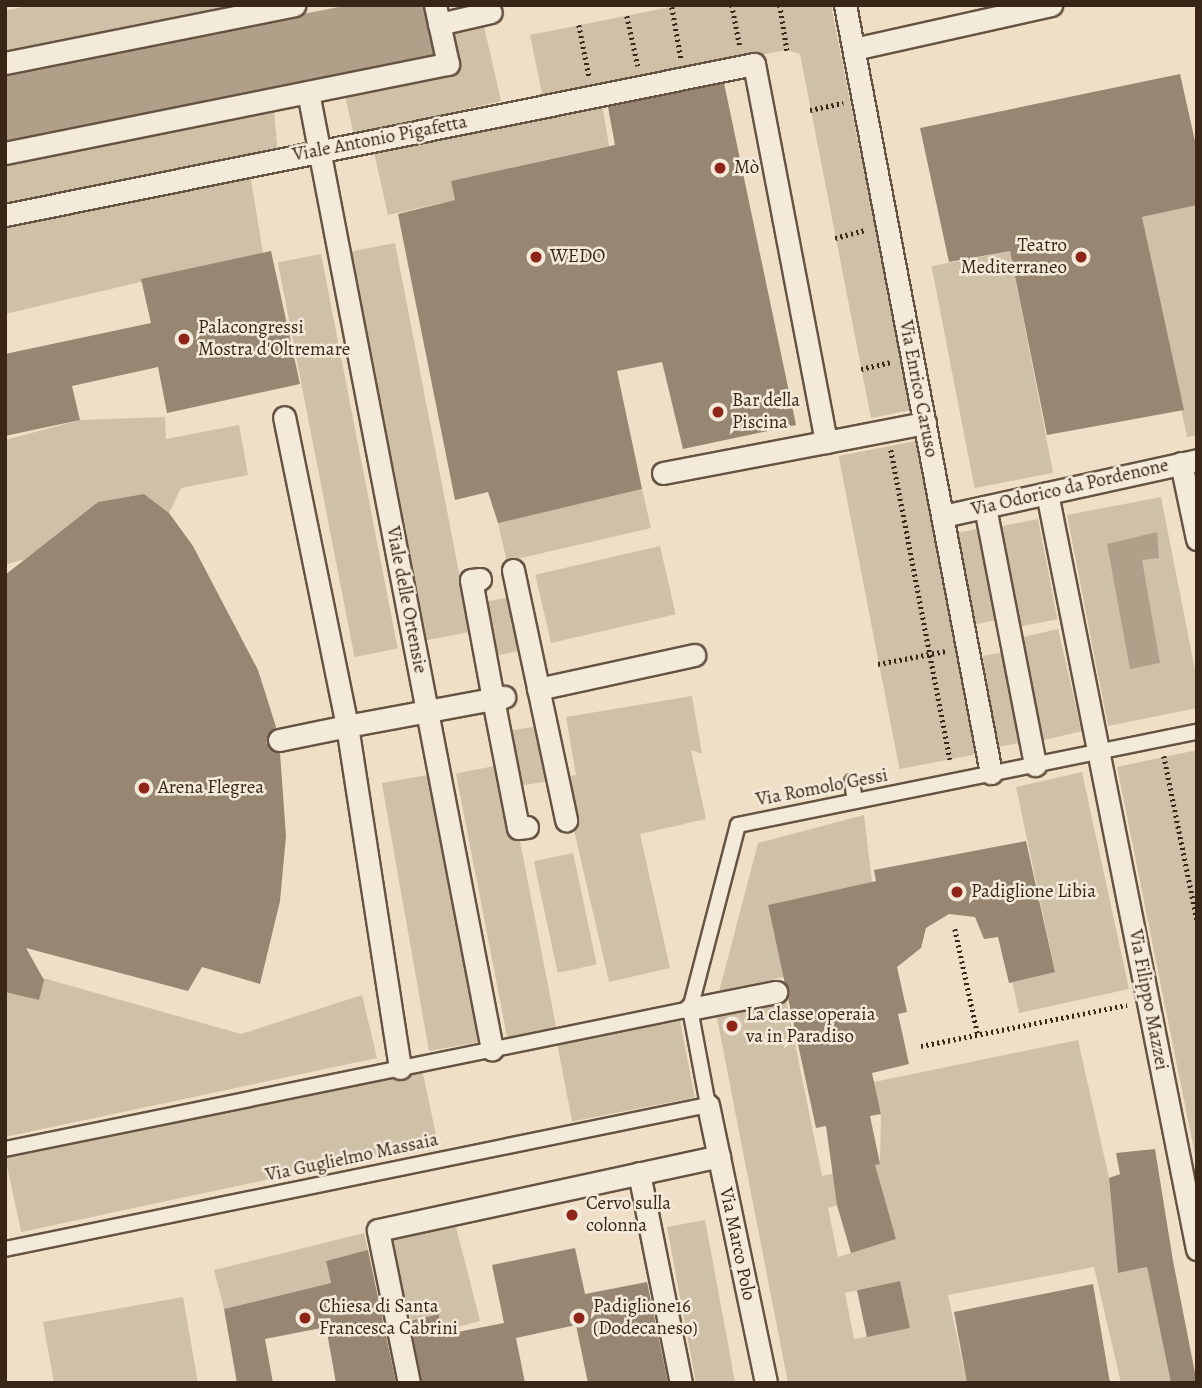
<!DOCTYPE html>
<meta charset="utf-8">
<style>
body{margin:0}
#map{position:relative;width:1202px;height:1388px;overflow:hidden;background:#eedfc6;font-family:Alegreya,serif}
div>[style]{position:absolute}
[style*='--x']{left:calc(var(--x)*1px);top:calc(var(--y)*1px);width:calc(var(--w)*1px);rotate:calc(var(--a)*1deg)}
.green>*{inset:0;background:#cfc0a8;transform-origin:0 0}
.water>*{inset:0;background:#b0a08a}
.building>*{inset:0;background:#978672;transform-origin:0 0}
.path>*{height:4.5px;margin-top:-2.25px;transform-origin:0;background:repeating-linear-gradient(90deg,#392616 0 2px,transparent 0 5.5px)}
.roads{filter:drop-shadow(2px 0 #665442) drop-shadow(-2px 0 #665442) drop-shadow(0 2px #665442) drop-shadow(0 -2px #665442)}
.service>*{height:14px;margin:-7px;padding:0 7px;transform-origin:7px;border-radius:7px;background:#f4eada}
.pedestrian>*{height:21px;margin:-10.5px;padding:0 10.5px;transform-origin:10.5px;border-radius:10.5px;background:#f4eada}
.dots>*{width:19px;height:19px;translate:-50% -50%;box-sizing:border-box;border:4px solid #f4eada;border-radius:50%}
span{translate:-50% -50%;white-space:nowrap;text-align:center;line-height:1.15;-webkit-text-stroke:5px #f4eada;paint-order:stroke}
.street-label{font-size:19px;color:#392616}
.poi-label{font-size:19px;color:#392616}
.left{translate:0 -50%;text-align:left}
.right{translate:-100% -50%;text-align:right}
.frame{position:absolute;inset:0;border:7px solid #392616;pointer-events:none}
</style>
<div id="map">
<div class="green">
<div style="clip-path:polygon(31px 5px,246px 5px,5px 53px,5px 11px)"></div>
<div style="clip-path:polygon(680px 5px,831px 5px,911px 410px,871px 418px,800px 54px,787px 50px,743px 58px,543px 98px,530px 35px)"></div>
<div style="clip-path:polygon(483px 22px,501px 101px,354px 135px,345px 96px,458px 70px,449px 29px)"></div>
<div style="clip-path:polygon(602px 103px,609px 146px,451px 181px,455px 200px,388px 215px,373px 148px)"></div>
<div style="clip-path:polygon(274px 111px,278px 156px,248px 162px,263px 253px,5px 314px,5px 162px)"></div>
<div style="clip-path:polygon(1197px 205px,1197px 435px,1187px 437px,1142px 217px)"></div>
<div style="left:395px;top:243px;width:396px;height:45px;rotate:79deg"></div>
<div style="left:1010px;top:251px;width:226px;height:80px;rotate:79deg"></div>
<div style="left:321px;top:254px;width:402px;height:44px;rotate:79deg"></div>
<div style="clip-path:polygon(165px 417px,166px 439px,239px 425px,248px 475px,181px 488px,169px 513px,144px 494px,98px 502px,25px 559px,5px 565px,5px 440px,80px 420px)"></div>
<div style="left:926px;top:439px;width:319px;height:89px;rotate:79deg"></div>
<div style="left:642px;top:489px;width:40px;height:148px;rotate:77deg"></div>
<div style="clip-path:polygon(1161px 497px,1197px 680px,1197px 708px,1108px 726px,1067px 515px)"></div>
<div style="left:1038px;top:519px;width:102px;height:43px;rotate:79deg"></div>
<div style="left:981px;top:528px;width:93px;height:25px;rotate:78deg"></div>
<div style="left:660px;top:546px;width:70px;height:128px;rotate:77deg"></div>
<div style="left:513px;top:596px;width:55px;height:35px;rotate:78deg"></div>
<div style="left:1058px;top:629px;width:105px;height:42px;rotate:77deg"></div>
<div style="left:1011px;top:651px;width:92px;height:29px;rotate:80deg"></div>
<div style="clip-path:polygon(692px 696px,702px 754px,691px 750px,706px 819px,640px 834px,670px 968px,609px 982px,562px 778px,576px 775px,566px 717px)"></div>
<div style="left:539px;top:726px;width:56px;height:38px;rotate:81deg"></div>
<div style="clip-path:polygon(1197px 750px,1197px 1165px,1117px 767px)"></div>
<div style="left:505px;top:764px;width:273px;height:50px;rotate:79deg"></div>
<div style="clip-path:polygon(1082px 772px,1129px 989px,1019px 1013px,1012px 981px,1055px 971px,1016px 787px)"></div>
<div style="left:433px;top:774px;width:272px;height:52px;rotate:80deg"></div>
<div style="clip-path:polygon(864px 815px,872px 882px,768px 905px,784px 977px,719px 992px,758px 843px)"></div>
<div style="left:573px;top:853px;width:114px;height:40px;rotate:78deg"></div>
<div style="clip-path:polygon(43px 978px,241px 1034px,362px 995px,377px 1058px,5px 1137px,5px 992px,39px 1000px)"></div>
<div style="clip-path:polygon(evenodd,786px 999px,822px 1176px,880px 1163px,881px 1114px,874px 1082px,1078px 1040px,1109px 1178px,1118px 1273px,1147px 1267px,1171px 1383px,1121px 1383px,1094px 1267px,948px 1295px,967px 1383px,788px 1383px,716px 1013px,786px 999px,882px 1192px,896px 1239px,838px 1257px,828px 1208px,882px 1192px,786px 999px,900px 1281px,910px 1328px,854px 1339px,845px 1293px,900px 1281px)"></div>
<div style="left:680px;top:1021px;width:78px;height:125px;rotate:79deg"></div>
<div style="left:422px;top:1069px;width:76px;height:426px;rotate:78deg"></div>
<div style="clip-path:polygon(454px 1219px,480px 1321px,443px 1331px,439px 1314px,411px 1321px,389px 1235px)"></div>
<div style="clip-path:polygon(705px 1220px,729px 1349px,735px 1383px,696px 1383px,667px 1227px)"></div>
<div style="clip-path:polygon(364px 1233px,368px 1251px,326px 1261px,331px 1283px,224px 1309px,214px 1270px)"></div>
<div style="clip-path:polygon(183px 1297px,198px 1383px,54px 1383px,43px 1322px)"></div>
</div>
<div class="water">
<div style="clip-path:polygon(349px 5px,423px 5px,436px 58px,5px 143px,5px 72px)"></div>
<div style="clip-path:polygon(1157px 532px,1159px 558px,1142px 560px,1160px 663px,1130px 669px,1107px 544px)"></div>
</div>
<div class="building">
<div style="clip-path:polygon(1180px 74px,1197px 150px,1197px 205px,1142px 217px,1184px 410px,1047px 435px,1010px 251px,949px 262px,920px 128px)"></div>
<div style="clip-path:polygon(724px 83px,796px 425px,683px 449px,662px 362px,617px 371px,642px 489px,498px 523px,488px 492px,455px 500px,398px 214px,455px 200px,451px 181px,615px 145px,608px 107px)"></div>
<div style="clip-path:polygon(271px 251px,300px 384px,167px 413px,158px 367px,72px 386px,80px 420px,5px 436px,5px 354px,151px 323px,141px 279px)"></div>
<div style="clip-path:polygon(144px 494px,169px 513px,193px 546px,258px 670px,276px 727px,266px 743px,280px 753px,286px 836px,280px 901px,260px 984px,202px 967px,188px 991px,26px 948px,44px 980px,39px 1000px,5px 992px,5px 575px,98px 502px)"></div>
<div style="clip-path:polygon(1026px 841px,1055px 972px,1009px 983px,998px 937px,984px 939px,975px 917px,949px 914px,926px 928px,921px 948px,897px 967px,907px 1012px,898px 1014px,909px 1064px,872px 1073px,881px 1114px,870px 1116px,880px 1164px,875px 1165px,896px 1239px,851px 1253px,837px 1205px,826px 1126px,816px 1128px,768px 905px,876px 881px,874px 870px)"></div>
<div style="clip-path:polygon(1155px 1149px,1173px 1261px,1197px 1383px,1171px 1383px,1147px 1267px,1118px 1273px,1109px 1178px,1120px 1174px,1116px 1153px)"></div>
<div style="clip-path:polygon(575px 1248px,585px 1294px,647px 1282px,668px 1383px,588px 1383px,576px 1325px,516px 1338px,525px 1383px,422px 1383px,410px 1321px,439px 1314px,442px 1335px,504px 1323px,492px 1265px)"></div>
<div style="clip-path:polygon(368px 1250px,396px 1383px,336px 1383px,326px 1327px,265px 1339px,273px 1383px,237px 1383px,224px 1309px,331px 1283px,326px 1261px)"></div>
<div style="left:900px;top:1281px;width:48px;height:44px;rotate:78deg"></div>
<div style="clip-path:polygon(1093px 1284px,1110px 1383px,967px 1383px,954px 1312px)"></div>
</div>
<div class="path">
<div style="--x:732;--y:5;--w:43;--a:79.2"></div>
<div style="--x:780;--y:5;--w:46;--a:81.2"></div>
<div style="--x:672;--y:7;--w:52;--a:80"></div>
<div style="--x:627;--y:16;--w:51;--a:77.6"></div>
<div style="--x:579;--y:25;--w:52;--a:78.9"></div>
<div style="--x:810;--y:110;--w:34;--a:-12"></div>
<div style="--x:835;--y:238;--w:31;--a:-15"></div>
<div style="--x:861;--y:369;--w:32;--a:-13"></div>
<div style="--x:891;--y:450;--w:315;--a:79.2"></div>
<div style="--x:878;--y:664;--w:69;--a:-10.8"></div>
<div style="--x:1164;--y:756;--w:167;--a:78.6"></div>
<div style="--x:955;--y:929;--w:108;--a:77.8"></div>
<div style="--x:921;--y:1046;--w:210;--a:-11.3"></div>
</div>
<div class="roads">
<div class="service">
<div style="--x:852;--y:782;--w:19;--a:81"></div>
<div style="--x:5;--y:1149;--w:699;--a:-11.55"></div>
<div style="--x:5;--y:1249;--w:718;--a:-11.58"></div>
<div style="--x:708;--y:1105;--w:98;--a:-100.6"></div>
<div style="--x:690;--y:1009;--w:190;--a:-75.4"></div>
<div style="--x:738;--y:825;--w:468;--a:-11.5"></div>
</div>
<div class="pedestrian">
<div style="--x:845;--y:5;--w:782;--a:79.24"></div>
<div style="--x:439;--y:24;--w:53;--a:-13"></div>
<div style="--x:854;--y:49;--w:202;--a:-12.6"></div>
<div style="--x:5;--y:63;--w:295;--a:-11.3"></div>
<div style="--x:308;--y:92;--w:975;--a:79.12"></div>
<div style="--x:5;--y:153;--w:452;--a:-11.4"></div>
<div style="--x:448;--y:64;--w:60;--a:-102.4"></div>
<div style="--x:5;--y:215;--w:764;--a:-11.4"></div>
<div style="--x:754;--y:64;--w:385;--a:79.2"></div>
<div style="--x:826;--y:442;--w:101;--a:-10.9"></div>
<div style="--x:1181;--y:463;--w:78;--a:78.1"></div>
<div style="--x:663;--y:473;--w:166;--a:-10.8"></div>
<div style="--x:1047;--y:493;--w:771;--a:78.78"></div>
<div style="--x:985;--y:507;--w:263;--a:79"></div>
<div style="--x:943;--y:516;--w:260;--a:-12.4"></div>
<div style="--x:513;--y:570;--w:256;--a:78"></div>
<div style="--x:480;--y:579;--w:9;--a:174"></div>
<div style="--x:471;--y:580;--w:121;--a:79.5"></div>
<div style="--x:493;--y:699;--w:131;--a:79"></div>
<div style="--x:518;--y:828;--w:9;--a:-6"></div>
<div style="--x:538;--y:689;--w:160;--a:-12.3"></div>
<div style="--x:279;--y:740;--w:69;--a:-11.6"></div>
<div style="--x:347;--y:726;--w:315;--a:-101.5"></div>
<div style="--x:690;--y:1009;--w:88;--a:-11.2"></div>
<div style="--x:400;--y:1068;--w:346;--a:-98.8"></div>
<div style="--x:347;--y:726;--w:160;--a:-10.5"></div>
<div style="--x:708;--y:1105;--w:284;--a:78.2"></div>
<div style="--x:639;--y:1173;--w:214;--a:78.7"></div>
<div style="--x:409;--y:1383;--w:156;--a:-101.5"></div>
<div style="--x:378;--y:1230;--w:349;--a:-12.2"></div>
</div>
</div>
<div class="dots">
<div style="left:720px;top:168px;background:#8f2418"></div>
<div style="left:536px;top:257px;background:#8f2418"></div>
<div style="left:1081px;top:257px;background:#8f2418"></div>
<div style="left:184px;top:339px;background:#8f2418"></div>
<div style="left:718px;top:412px;background:#8f2418"></div>
<div style="left:144px;top:788px;background:#8f2418"></div>
<div style="left:957px;top:892px;background:#8f2418"></div>
<div style="left:732px;top:1026px;background:#8f2418"></div>
<div style="left:572px;top:1215px;background:#8f2418"></div>
<div style="left:305px;top:1318px;background:#8f2418"></div>
<div style="left:579px;top:1318px;background:#8f2418"></div>
</div>
<div class="street-label">
<span style="left:380px;top:139px;rotate:-11deg">Viale Antonio Pigafetta</span>
<span style="left:918px;top:389px;rotate:79deg">Via Enrico Caruso</span>
<span style="left:1070px;top:488px;rotate:-13deg">Via Odorico da Pordenone</span>
<span style="left:406px;top:600px;rotate:79deg">Viale delle Ortensie</span>
<span style="left:822px;top:788px;rotate:-11deg">Via Romolo Gessi</span>
<span style="left:1148px;top:1000px;rotate:79deg">Via Filippo Mazzei</span>
<span style="left:352px;top:1158px;rotate:-12deg">Via Guglielmo Massaia</span>
<span style="left:737px;top:1244px;rotate:78deg">Via Marco Polo</span>
</div>
<div class="poi-label">
<span class="left" style="left:734px;top:168px">Mò</span>
<span class="right" style="left:1067px;top:257px">Teatro<br>Mediterraneo</span>
<span class="left" style="left:550px;top:257px">WEDO</span>
<span class="left" style="left:198px;top:339px">Palacongressi<br>Mostra d'Oltremare</span>
<span class="left" style="left:732px;top:412px">Bar della<br>Piscina</span>
<span class="left" style="left:158px;top:788px">Arena Flegrea</span>
<span class="left" style="left:971px;top:892px">Padiglione Libia</span>
<span class="left" style="left:746px;top:1026px">La classe operaia<br>va in Paradiso</span>
<span class="left" style="left:586px;top:1215px">Cervo sulla<br>colonna</span>
<span class="left" style="left:319px;top:1318px">Chiesa di Santa<br>Francesca Cabrini</span>
<span class="left" style="left:593px;top:1318px">Padiglione16<br>(Dodecaneso)</span>
</div>
<div class="frame"></div>
</div>
